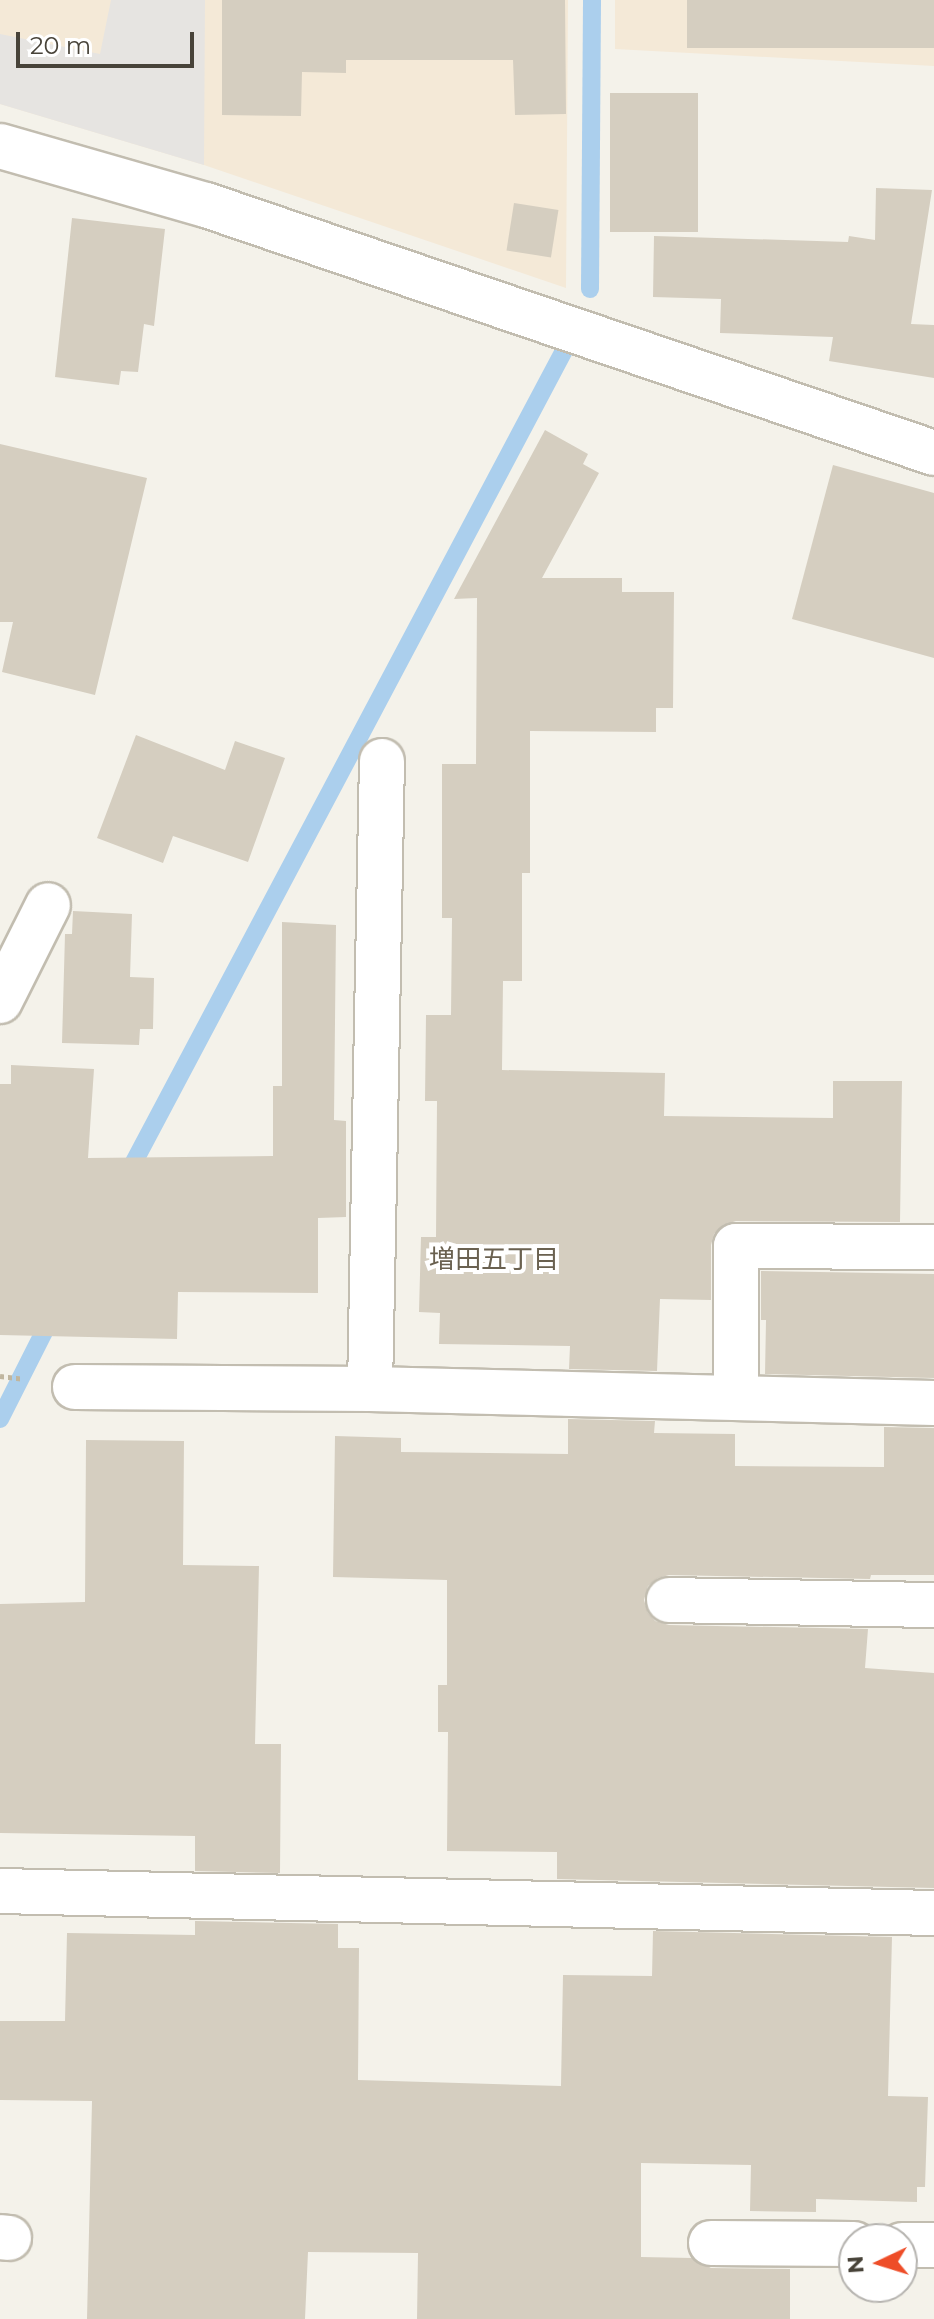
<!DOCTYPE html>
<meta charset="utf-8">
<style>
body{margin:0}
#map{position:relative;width:934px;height:2319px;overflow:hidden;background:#f4f2ea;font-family:Montserrat,"Noto Sans JP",sans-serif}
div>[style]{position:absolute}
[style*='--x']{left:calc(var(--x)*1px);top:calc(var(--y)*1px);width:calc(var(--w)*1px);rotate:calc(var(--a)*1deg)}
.commercial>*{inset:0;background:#f4e9d7}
.parking>*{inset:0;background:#e6e4e1}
.stream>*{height:18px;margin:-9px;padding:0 9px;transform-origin:9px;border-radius:9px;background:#abcfed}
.building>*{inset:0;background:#d5cec0;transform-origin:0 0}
.path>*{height:5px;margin-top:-2.5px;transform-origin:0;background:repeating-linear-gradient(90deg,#c0b69f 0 4px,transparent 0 8px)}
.roads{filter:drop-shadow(2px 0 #c2bdb0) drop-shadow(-2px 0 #c2bdb0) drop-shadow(0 2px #c2bdb0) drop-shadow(0 -2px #c2bdb0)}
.minor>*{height:44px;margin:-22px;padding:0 22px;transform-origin:22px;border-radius:22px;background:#fff}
span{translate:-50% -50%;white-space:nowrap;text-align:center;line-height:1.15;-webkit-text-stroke:8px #fff;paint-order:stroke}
.neighbourhood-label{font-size:26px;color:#6a6150}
.north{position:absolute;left:838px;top:2223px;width:80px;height:80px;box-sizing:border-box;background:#fff;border:2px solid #b6b4b0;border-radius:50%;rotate:266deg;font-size:22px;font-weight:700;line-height:32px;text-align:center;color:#484339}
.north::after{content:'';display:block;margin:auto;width:28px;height:36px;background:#ee4d28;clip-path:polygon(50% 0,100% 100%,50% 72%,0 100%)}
.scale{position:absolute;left:16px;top:32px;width:178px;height:36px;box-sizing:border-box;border:4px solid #484339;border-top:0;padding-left:10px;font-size:24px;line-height:28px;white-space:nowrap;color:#484339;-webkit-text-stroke:6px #fff;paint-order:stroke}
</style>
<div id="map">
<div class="commercial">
<div style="clip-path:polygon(0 0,568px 0,566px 288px,204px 165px,0 104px)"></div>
<div style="clip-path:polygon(615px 0,934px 0,934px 66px,615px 49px)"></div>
</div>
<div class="parking">
<div style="clip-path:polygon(111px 0,205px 0,204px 165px,0 104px,0 34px,100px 54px)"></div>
</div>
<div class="stream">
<div style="--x:590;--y:289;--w:289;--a:-89.6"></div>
<div style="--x:125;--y:1179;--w:948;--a:-62.08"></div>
<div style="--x:0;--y:1419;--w:118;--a:-63.2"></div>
</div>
<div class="building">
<div style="clip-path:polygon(222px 0,565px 0,566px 114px,515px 115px,513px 60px,346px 60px,346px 73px,302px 72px,301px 116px,222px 115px)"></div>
<div style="left:687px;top:0;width:247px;height:48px"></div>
<div style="left:610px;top:93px;width:88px;height:139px"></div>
<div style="clip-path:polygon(876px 188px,932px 190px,911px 324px,934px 325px,934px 378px,829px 361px,833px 337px,720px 333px,721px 299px,653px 297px,654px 236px,848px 242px,849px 236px,875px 240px)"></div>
<div style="left:514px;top:203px;width:45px;height:48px;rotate:9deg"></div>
<div style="clip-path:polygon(72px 218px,165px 229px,154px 326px,144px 324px,138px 372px,121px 371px,119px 385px,55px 377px)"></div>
<div style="clip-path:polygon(545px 430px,588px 454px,583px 464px,599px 473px,542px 578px,622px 578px,622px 592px,674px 592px,673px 708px,656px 708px,656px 732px,530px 731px,530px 873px,522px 873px,522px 981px,503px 981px,502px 1070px,665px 1073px,664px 1116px,833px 1118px,833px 1081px,902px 1081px,900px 1222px,736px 1221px,723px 1225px,714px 1234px,711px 1245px,711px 1300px,660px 1299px,657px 1371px,569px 1369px,570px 1346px,439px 1344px,440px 1313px,419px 1312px,421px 1237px,436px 1237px,437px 1101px,425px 1101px,426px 1015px,451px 1015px,452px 918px,442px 918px,442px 764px,476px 764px,477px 598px,454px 599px)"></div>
<div style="clip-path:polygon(0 444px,147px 478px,95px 695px,2px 672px,13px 622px,0 622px)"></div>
<div style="clip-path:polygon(833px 465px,934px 493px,934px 658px,792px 619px)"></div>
<div style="clip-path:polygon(136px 735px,225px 770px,235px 741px,285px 758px,248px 862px,173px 836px,163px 863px,97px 838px)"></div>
<div style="clip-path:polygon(73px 911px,132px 914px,130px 977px,154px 978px,153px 1029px,140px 1029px,139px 1045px,62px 1043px,65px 934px,72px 934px)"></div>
<div style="clip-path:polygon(282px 922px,336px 925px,334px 1120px,346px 1121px,346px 1217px,318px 1218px,318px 1293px,178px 1292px,177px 1339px,0 1335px,0 1084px,11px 1084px,11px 1065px,94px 1069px,88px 1158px,273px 1156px,273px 1086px,282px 1086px)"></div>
<div style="clip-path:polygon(761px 1271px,934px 1274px,934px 1378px,765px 1374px,766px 1320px,761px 1320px)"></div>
<div style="clip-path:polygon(568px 1419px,655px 1421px,654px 1433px,735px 1434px,735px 1466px,884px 1467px,884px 1427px,934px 1428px,934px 1575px,871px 1575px,870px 1579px,669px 1575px,658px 1578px,648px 1586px,644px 1600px,648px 1613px,655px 1621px,669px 1625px,868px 1629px,865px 1668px,934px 1673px,934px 1888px,557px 1879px,557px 1852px,447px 1851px,448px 1732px,438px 1732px,438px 1685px,447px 1685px,447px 1580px,333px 1577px,335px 1436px,401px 1438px,401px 1452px,568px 1454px)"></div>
<div style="clip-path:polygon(86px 1440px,184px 1441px,183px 1565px,259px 1566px,255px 1744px,281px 1744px,280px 1873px,195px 1871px,195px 1836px,0 1833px,0 1604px,85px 1602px)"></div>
<div style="clip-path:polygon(195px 1921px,338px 1924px,338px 1948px,359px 1948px,358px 2080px,561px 2086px,563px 1975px,652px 1976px,653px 1931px,892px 1937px,888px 2096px,928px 2097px,925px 2187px,917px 2187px,917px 2202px,816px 2199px,816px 2212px,750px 2211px,751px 2165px,641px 2163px,641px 2257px,692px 2258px,711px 2268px,790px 2269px,790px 2319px,417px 2319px,418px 2253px,308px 2252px,305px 2319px,87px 2319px,92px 2101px,0 2100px,0 2021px,65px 2021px,67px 1933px,195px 1935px)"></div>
</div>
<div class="path">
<div style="--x:0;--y:1376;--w:23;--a:7"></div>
</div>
<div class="roads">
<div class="minor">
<div style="--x:0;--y:146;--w:214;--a:16"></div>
<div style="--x:206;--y:205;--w:769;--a:18.81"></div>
<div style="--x:0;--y:1001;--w:107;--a:-63.4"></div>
<div style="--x:75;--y:1387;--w:295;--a:0.4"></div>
<div style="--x:370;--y:1389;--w:564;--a:1.42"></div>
<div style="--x:370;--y:1389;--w:628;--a:-88.91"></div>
<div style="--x:736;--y:1398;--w:152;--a:-90"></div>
<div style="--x:736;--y:1246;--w:198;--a:0.3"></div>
<div style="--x:669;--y:1600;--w:265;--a:1.1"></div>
<div style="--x:0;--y:1891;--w:934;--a:1.35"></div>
<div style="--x:0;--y:2237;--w:9;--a:6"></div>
<div style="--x:711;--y:2243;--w:143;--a:0.4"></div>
<div style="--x:902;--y:2245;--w:32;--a:0"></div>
</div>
</div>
<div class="neighbourhood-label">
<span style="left:494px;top:1260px">増田五丁目</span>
</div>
<div class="north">N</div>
<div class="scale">20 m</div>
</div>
